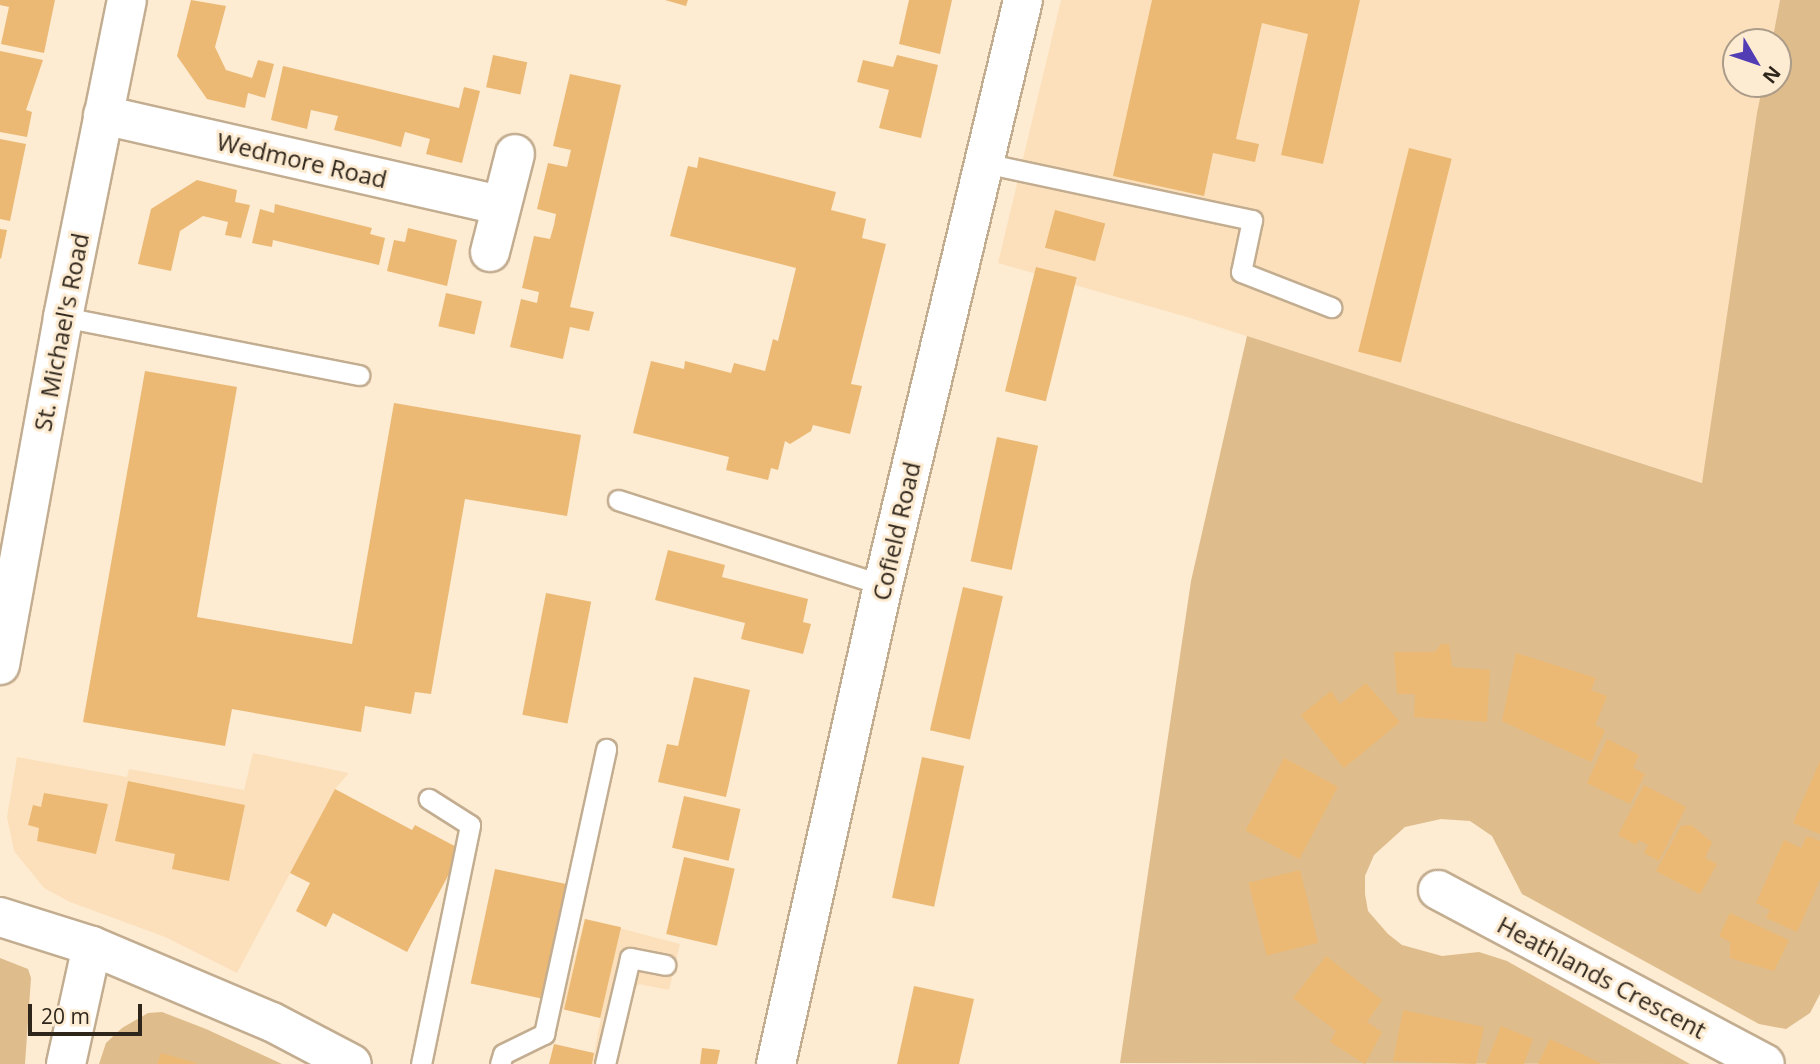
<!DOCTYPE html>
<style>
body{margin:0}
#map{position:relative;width:1820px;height:1064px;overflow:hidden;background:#fdebd2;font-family:"Open Sans",sans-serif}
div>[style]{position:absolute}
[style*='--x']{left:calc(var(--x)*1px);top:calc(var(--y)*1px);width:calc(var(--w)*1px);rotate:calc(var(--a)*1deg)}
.built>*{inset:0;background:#fce0bb}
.green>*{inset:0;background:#dfbc8b}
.building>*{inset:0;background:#ebb974;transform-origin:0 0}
.roads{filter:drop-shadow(2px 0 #c3ad90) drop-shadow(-2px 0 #c3ad90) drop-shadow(0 2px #c3ad90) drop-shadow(0 -2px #c3ad90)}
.lane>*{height:19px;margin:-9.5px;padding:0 9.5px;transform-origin:9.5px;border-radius:9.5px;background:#fff}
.street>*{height:38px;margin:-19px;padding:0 19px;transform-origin:19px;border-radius:19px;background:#fff}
.secondary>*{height:38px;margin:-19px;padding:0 19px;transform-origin:19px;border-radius:19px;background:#fff}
span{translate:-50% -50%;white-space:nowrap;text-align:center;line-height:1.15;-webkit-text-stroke:6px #fdebd2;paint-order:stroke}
.street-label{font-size:24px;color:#2f261b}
.north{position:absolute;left:1722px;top:28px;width:70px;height:70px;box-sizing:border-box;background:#fdebd2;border:2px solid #ab9c89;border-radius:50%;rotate:129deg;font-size:19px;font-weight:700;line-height:28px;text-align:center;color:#2f261b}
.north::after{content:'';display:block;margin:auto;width:24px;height:32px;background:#523db4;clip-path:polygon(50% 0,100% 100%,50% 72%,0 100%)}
.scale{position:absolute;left:28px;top:1004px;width:114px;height:32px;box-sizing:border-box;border:4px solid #2f261b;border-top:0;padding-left:9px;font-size:21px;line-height:24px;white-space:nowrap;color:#2f261b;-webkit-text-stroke:5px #fdebd2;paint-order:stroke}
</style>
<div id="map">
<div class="built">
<div style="clip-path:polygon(1061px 0,1780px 0,1772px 42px,1736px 42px,1736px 84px,1763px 84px,1703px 483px,1187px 317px,998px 263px)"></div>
<div style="clip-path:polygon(253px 753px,349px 773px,335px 789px,237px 973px,165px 937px,70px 902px,44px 888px,14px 851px,7px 817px,17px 757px,127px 777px,129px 769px,244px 790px)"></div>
<div style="clip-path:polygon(585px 919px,680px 944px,669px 990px,639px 984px,631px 993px,614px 1064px,592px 1064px,601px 1018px,561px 1009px)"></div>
</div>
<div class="green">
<div style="clip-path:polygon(1780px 0,1820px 0,1820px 994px,1810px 1013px,1786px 1029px,1759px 1024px,1522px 894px,1492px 836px,1470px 821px,1441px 819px,1405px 827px,1374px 855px,1365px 876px,1365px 894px,1368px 911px,1388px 934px,1402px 945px,1442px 956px,1479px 952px,1507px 961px,1690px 1064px,1120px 1063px,1191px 581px,1247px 336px,1702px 483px,1757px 113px,1763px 84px,1778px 84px,1778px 42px,1772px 42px)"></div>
<div style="clip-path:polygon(0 958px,28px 969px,31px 978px,25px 1064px,0 1064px)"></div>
<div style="clip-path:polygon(162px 1012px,206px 1029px,282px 1064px,99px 1064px,106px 1043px,122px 1028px,148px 1013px)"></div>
</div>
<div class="building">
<div style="clip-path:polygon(0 0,55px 0,44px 53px,1px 44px,9px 7px,0 5px)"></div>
<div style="clip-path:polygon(191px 0,226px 6px,215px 47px,226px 70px,252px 78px,258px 60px,274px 64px,265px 98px,248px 93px,245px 108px,207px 99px,177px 56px)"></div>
<div style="clip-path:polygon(665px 0,688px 0,686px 6px)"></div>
<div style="clip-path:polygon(909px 0,952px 0,940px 54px,899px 44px)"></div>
<div style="clip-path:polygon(1152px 0,1360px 0,1323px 164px,1281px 155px,1308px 34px,1262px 23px,1236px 139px,1259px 144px,1255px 162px,1213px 153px,1204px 196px,1113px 176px)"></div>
<div style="clip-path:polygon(0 51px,43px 60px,26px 110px,32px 112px,27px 137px,0 132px)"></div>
<div style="left:493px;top:55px;width:35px;height:33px;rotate:12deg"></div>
<div style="clip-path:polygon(897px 55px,938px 65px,921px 138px,879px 128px,889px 90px,857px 82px,863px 60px,893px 67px)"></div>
<div style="clip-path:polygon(283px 66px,459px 108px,464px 87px,480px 91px,462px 163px,426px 154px,430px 139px,405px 132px,401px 147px,371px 139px,334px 130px,338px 116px,311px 110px,307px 129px,271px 120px)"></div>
<div style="clip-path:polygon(570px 74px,621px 85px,570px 307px,594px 312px,589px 331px,570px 327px,563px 359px,510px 347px,521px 299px,537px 303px,539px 292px,522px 288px,534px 236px,550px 239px,554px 225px,556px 214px,537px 209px,548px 163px,567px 167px,571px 150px,553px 146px)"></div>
<div style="clip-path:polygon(0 139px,26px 144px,10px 221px,0 219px)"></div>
<div style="left:1409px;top:148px;width:44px;height:210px;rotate:14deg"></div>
<div style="clip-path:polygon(699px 157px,836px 192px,831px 210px,866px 219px,862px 238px,886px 244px,851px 384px,862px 386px,850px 434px,813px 425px,811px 431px,790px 444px,785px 441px,778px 470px,771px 468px,768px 480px,726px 470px,729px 457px,633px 433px,651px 361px,684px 369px,685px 361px,731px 373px,734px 363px,765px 371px,773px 339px,778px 341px,796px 268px,670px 236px,688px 166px,697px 168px)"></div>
<div style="clip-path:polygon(197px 180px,237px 190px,235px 202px,250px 205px,241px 238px,225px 235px,228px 222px,203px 216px,180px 231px,171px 271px,138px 264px,151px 209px)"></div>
<div style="clip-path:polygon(275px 204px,372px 228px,370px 234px,385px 238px,379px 265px,273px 240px,272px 247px,252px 243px,260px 209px,274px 213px)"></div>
<div style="left:1055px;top:210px;width:52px;height:39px;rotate:15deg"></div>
<div style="clip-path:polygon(408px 228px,457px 240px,447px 286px,387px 271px,394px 240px,405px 242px)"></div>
<div style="clip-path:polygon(0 229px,7px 230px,1px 259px,0 258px)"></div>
<div style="left:1036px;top:267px;width:42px;height:128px;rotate:14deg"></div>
<div style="left:446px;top:293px;width:37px;height:34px;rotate:13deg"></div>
<div style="clip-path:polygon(145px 371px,237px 387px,197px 617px,352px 644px,394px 403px,581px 435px,567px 516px,465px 499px,431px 694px,415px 692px,411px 714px,365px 706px,361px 732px,232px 709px,225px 746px,83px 722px)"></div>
<div style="left:997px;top:437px;width:42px;height:127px;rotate:12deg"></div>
<div style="clip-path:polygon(668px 550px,725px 565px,722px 577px,808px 599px,803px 622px,811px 624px,803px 654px,741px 639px,745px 623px,655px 600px)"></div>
<div style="left:963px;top:587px;width:41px;height:147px;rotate:13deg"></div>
<div style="left:546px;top:593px;width:46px;height:124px;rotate:11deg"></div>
<div style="clip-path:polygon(1441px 644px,1449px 644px,1452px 667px,1490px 670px,1487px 722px,1414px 717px,1415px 694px,1397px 694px,1394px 652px,1435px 652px)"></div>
<div style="clip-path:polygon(1516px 653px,1596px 678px,1591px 690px,1607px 696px,1595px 725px,1605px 730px,1591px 762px,1502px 721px)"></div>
<div style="clip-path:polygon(694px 677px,750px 690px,726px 797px,658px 782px,667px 744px,678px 746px)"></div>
<div style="clip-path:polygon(1366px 683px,1400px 722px,1344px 768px,1301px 715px,1331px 691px,1340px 704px)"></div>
<div style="clip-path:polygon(1607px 739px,1639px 755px,1633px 768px,1645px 774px,1630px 804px,1587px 783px)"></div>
<div style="left:922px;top:757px;width:43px;height:144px;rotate:12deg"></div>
<div style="left:1284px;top:758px;width:61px;height:82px;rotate:28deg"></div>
<div style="clip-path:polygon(1820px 761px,1820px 834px,1793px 823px)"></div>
<div style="clip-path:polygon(128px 781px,245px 805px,229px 881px,172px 869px,175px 854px,115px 841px)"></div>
<div style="clip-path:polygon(1644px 785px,1686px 807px,1659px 861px,1644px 853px,1648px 845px,1639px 840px,1636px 845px,1618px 835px)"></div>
<div style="clip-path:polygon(335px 789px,412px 830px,415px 825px,462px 850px,407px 952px,333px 913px,326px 927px,296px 911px,310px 883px,290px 873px)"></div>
<div style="clip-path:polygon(44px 793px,108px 804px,96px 854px,37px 841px,39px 828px,28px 825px,33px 805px,41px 807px)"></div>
<div style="left:684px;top:796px;width:58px;height:53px;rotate:13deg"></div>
<div style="clip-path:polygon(1691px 825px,1712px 842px,1705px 858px,1717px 864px,1700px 894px,1656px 871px,1681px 826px)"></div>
<div style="clip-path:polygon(1807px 836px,1820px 841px,1820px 880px,1797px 932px,1766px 918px,1770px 910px,1756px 903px,1784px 840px,1801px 848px)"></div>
<div style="left:684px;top:857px;width:52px;height:79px;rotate:13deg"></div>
<div style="left:495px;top:869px;width:75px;height:117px;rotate:12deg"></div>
<div style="left:1300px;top:870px;width:75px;height:53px;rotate:76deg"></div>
<div style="clip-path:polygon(1730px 913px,1789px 940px,1774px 971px,1730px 958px,1730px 942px,1719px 936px)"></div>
<div style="left:585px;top:919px;width:37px;height:93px;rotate:13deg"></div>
<div style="clip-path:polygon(1326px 956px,1382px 1000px,1367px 1022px,1382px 1032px,1365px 1064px,1330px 1042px,1336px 1031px,1293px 998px)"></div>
<div style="clip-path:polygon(914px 986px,974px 999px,959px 1064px,897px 1064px)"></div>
<div style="clip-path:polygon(1403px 1010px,1484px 1027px,1476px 1064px,1393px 1061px)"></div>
<div style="clip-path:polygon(1501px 1026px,1533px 1039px,1524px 1064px,1486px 1064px)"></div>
<div style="clip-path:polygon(1550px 1039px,1582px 1054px,1602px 1064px,1538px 1064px)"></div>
<div style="clip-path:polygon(554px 1044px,594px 1053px,592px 1064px,549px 1064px)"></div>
<div style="clip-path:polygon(702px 1048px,720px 1050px,717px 1064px,700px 1064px)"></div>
<div style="clip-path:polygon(161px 1053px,196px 1063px,196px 1064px,157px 1064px)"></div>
</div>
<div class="roads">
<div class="lane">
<div style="--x:984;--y:163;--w:274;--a:12"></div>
<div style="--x:1252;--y:220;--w:53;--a:101.9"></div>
<div style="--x:1241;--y:272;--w:97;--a:21.3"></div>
<div style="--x:63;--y:317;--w:302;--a:11.1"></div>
<div style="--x:618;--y:500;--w:278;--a:17.8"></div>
<div style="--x:421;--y:1064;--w:244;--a:-78.4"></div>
<div style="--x:470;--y:825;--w:49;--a:-147.6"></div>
<div style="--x:500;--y:1064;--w:10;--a:-73"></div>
<div style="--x:503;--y:1054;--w:46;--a:-26"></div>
<div style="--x:544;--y:1034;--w:292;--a:-77.7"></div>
<div style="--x:605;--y:1064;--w:109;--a:-76.7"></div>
<div style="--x:630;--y:958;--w:36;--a:11"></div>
</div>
<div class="street">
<div style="--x:103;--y:115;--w:407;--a:12.8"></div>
<div style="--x:490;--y:252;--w:101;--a:-75.7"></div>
<div style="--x:0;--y:665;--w:354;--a:-79.7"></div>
<div style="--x:63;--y:317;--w:323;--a:-78.6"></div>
<div style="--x:1438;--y:890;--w:370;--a:28"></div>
<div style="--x:66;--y:1064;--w:121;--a:-77.6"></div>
<div style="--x:776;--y:1064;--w:491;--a:-77.4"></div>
<div style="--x:883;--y:585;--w:602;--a:-76.54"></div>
</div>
<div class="secondary">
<div style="--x:0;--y:917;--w:96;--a:17.5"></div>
<div style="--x:92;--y:946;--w:195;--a:22.9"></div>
<div style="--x:272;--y:1022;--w:90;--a:27.7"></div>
</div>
</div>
<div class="street-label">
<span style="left:302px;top:160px;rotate:13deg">Wedmore Road</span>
<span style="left:61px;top:332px;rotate:-79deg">St. Michael's Road</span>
<span style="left:896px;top:531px;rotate:-77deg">Cofield Road</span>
<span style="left:1602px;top:977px;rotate:28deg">Heathlands Crescent</span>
</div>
<div class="north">N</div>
<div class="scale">20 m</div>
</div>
